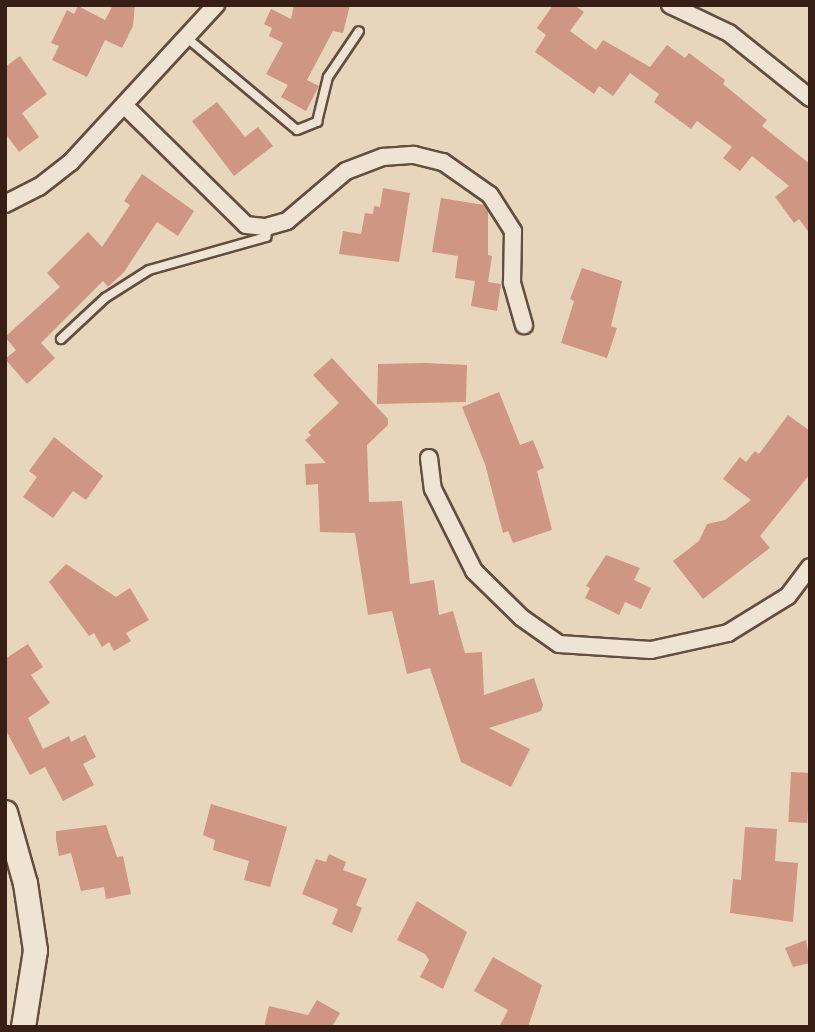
<!DOCTYPE html>
<style>
body{margin:0}
#map{position:relative;width:815px;height:1032px;overflow:hidden;background:#e7d6bc;font-family:"IM FELL Great Primer",serif}
div>[style]{position:absolute}
[style*='--x']{left:calc(var(--x)*1px);top:calc(var(--y)*1px);width:calc(var(--w)*1px);rotate:calc(var(--a)*1deg)}
.building>*{inset:0;background:#d09684;transform-origin:0 0}
.roads{filter:drop-shadow(2px 0 #634d3f) drop-shadow(-2px 0 #634d3f) drop-shadow(0 2px #634d3f) drop-shadow(0 -2px #634d3f)}
.lane>*{height:8px;margin:-4px;padding:0 4px;transform-origin:4px;border-radius:4px;background:#efe4d3}
.street>*{height:16px;margin:-8px;padding:0 8px;transform-origin:8px;border-radius:8px;background:#efe4d3}
.secondary>*{height:23px;margin:-11.5px;padding:0 11.5px;transform-origin:11.5px;border-radius:11.5px;background:#efe4d3}
span{translate:-50% -50%;white-space:nowrap;text-align:center;line-height:1.15;-webkit-text-stroke:6px #efe4d3;paint-order:stroke}
.frame{position:absolute;inset:0;border:7px solid #371f15;pointer-events:none}
</style>
<div id="map">
<div class="building">
<div style="clip-path:polygon(113px 5px,135px 5px,133px 26px,122px 48px,105px 40px,87px 77px,52px 60px,59px 46px,51px 43px,67px 10px,74px 14px,78px 6px,105px 20px)"></div>
<div style="clip-path:polygon(294px 5px,350px 5px,343px 33px,333px 31px,307px 80px,319px 86px,306px 111px,281px 97px,288px 85px,266px 74px,283px 43px,269px 36px,272px 28px,264px 24px,271px 9px,291px 19px)"></div>
<div style="clip-path:polygon(553px 5px,574px 5px,584px 12px,570px 31px,596px 50px,603px 40px,650px 67px,667px 45px,685px 58px,689px 53px,725px 80px,723px 84px,767px 120px,762px 126px,810px 164px,810px 234px,799px 219px,794px 223px,775px 197px,789px 186px,752px 156px,740px 171px,723px 158px,732px 147px,697px 121px,691px 129px,654px 102px,659px 94px,630px 73px,613px 96px,599px 86px,594px 94px,535px 52px,546px 35px,537px 28px)"></div>
<div style="clip-path:polygon(20px 56px,47px 94px,22px 113px,39px 137px,19px 152px,5px 133px,5px 67px)"></div>
<div style="clip-path:polygon(217px 102px,245px 137px,258px 127px,273px 146px,234px 176px,192px 121px)"></div>
<div style="clip-path:polygon(142px 174px,194px 211px,178px 236px,157px 222px,124px 272px,108px 287px,103px 281px,41px 343px,55px 358px,27px 384px,5px 359px,16px 350px,5px 337px,60px 287px,47px 273px,88px 232px,102px 247px,130px 205px,124px 201px)"></div>
<div style="clip-path:polygon(383px 188px,410px 193px,399px 262px,339px 254px,343px 231px,361px 234px,365px 213px,373px 214px,374px 206px,380px 207px)"></div>
<div style="clip-path:polygon(441px 198px,484px 205px,488px 211px,488px 255px,492px 256px,488px 282px,501px 284px,497px 311px,471px 306px,475px 281px,455px 278px,458px 256px,432px 252px)"></div>
<div style="clip-path:polygon(582px 268px,622px 281px,611px 326px,617px 328px,607px 358px,561px 343px,574px 301px,570px 299px)"></div>
<div style="clip-path:polygon(332px 358px,388px 419px,388px 425px,367px 445px,369px 502px,402px 501px,410px 584px,434px 580px,439px 615px,453px 611px,465px 653px,482px 652px,484px 695px,534px 678px,543px 705px,541px 711px,489px 728px,530px 749px,511px 787px,461px 762px,430px 668px,407px 674px,392px 611px,368px 615px,355px 533px,320px 532px,318px 484px,306px 485px,305px 464px,326px 463px,305px 440px,311px 435px,308px 432px,339px 403px,313px 375px)"></div>
<div style="clip-path:polygon(424px 363px,467px 365px,466px 402px,377px 404px,378px 364px)"></div>
<div style="clip-path:polygon(499px 392px,520px 445px,533px 440px,544px 468px,537px 471px,552px 530px,513px 543px,508px 531px,503px 533px,485px 464px,462px 407px)"></div>
<div style="clip-path:polygon(788px 415px,810px 431px,810px 474px,760px 536px,770px 548px,703px 599px,673px 561px,699px 541px,707px 524px,725px 520px,751px 500px,723px 479px,740px 457px,746px 462px,755px 451px,759px 454px)"></div>
<div style="clip-path:polygon(54px 437px,103px 476px,86px 500px,73px 491px,53px 518px,23px 497px,37px 477px,29px 471px)"></div>
<div style="clip-path:polygon(606px 555px,640px 568px,634px 580px,651px 588px,641px 609px,625px 602px,619px 615px,585px 598px,590px 588px,586px 586px)"></div>
<div style="clip-path:polygon(66px 564px,116px 597px,130px 588px,149px 620px,126px 633px,131px 641px,114px 651px,109px 642px,102px 647px,94px 633px,89px 636px,49px 582px)"></div>
<div style="clip-path:polygon(28px 644px,43px 667px,31px 675px,50px 703px,28px 718px,43px 749px,69px 736px,71px 742px,85px 735px,96px 757px,83px 764px,94px 785px,63px 801px,45px 767px,30px 775px,5px 729px,5px 659px)"></div>
<div style="left:791px;top:772px;width:19px;height:50px;rotate:3deg"></div>
<div style="clip-path:polygon(211px 804px,287px 827px,270px 887px,244px 880px,249px 861px,213px 850px,215px 840px,203px 835px)"></div>
<div style="clip-path:polygon(106px 825px,117px 857px,123px 856px,131px 894px,106px 899px,104px 887px,81px 891px,71px 853px,59px 856px,56px 839px,56px 831px)"></div>
<div style="clip-path:polygon(745px 827px,777px 829px,775px 861px,798px 863px,793px 922px,730px 913px,733px 879px,741px 880px)"></div>
<div style="clip-path:polygon(329px 854px,346px 862px,343px 870px,367px 879px,356px 905px,362px 908px,352px 933px,332px 924px,338px 909px,302px 894px,316px 859px,326px 862px)"></div>
<div style="clip-path:polygon(417px 901px,467px 932px,443px 989px,420px 977px,429px 960px,425px 954px,397px 940px)"></div>
<div style="clip-path:polygon(806px 940px,810px 963px,793px 967px,785px 948px)"></div>
<div style="clip-path:polygon(493px 957px,542px 985px,528px 1027px,499px 1027px,508px 1010px,474px 991px)"></div>
<div style="clip-path:polygon(317px 1000px,340px 1013px,332px 1027px,264px 1027px,269px 1006px,308px 1015px)"></div>
</div>
<div class="roads">
<div class="lane">
<div style="--x:187;--y:38;--w:143;--a:39.9"></div>
<div style="--x:297;--y:130;--w:22;--a:-22"></div>
<div style="--x:317;--y:122;--w:46;--a:-76.3"></div>
<div style="--x:328;--y:77;--w:55;--a:-56"></div>
<div style="--x:61;--y:339;--w:60;--a:-43"></div>
<div style="--x:105;--y:298;--w:52;--a:-32.5"></div>
<div style="--x:149;--y:270;--w:122;--a:-15.8"></div>
<div style="--x:266;--y:237;--w:11;--a:-75"></div>
</div>
<div class="street">
<div style="--x:670;--y:5;--w:65;--a:25.4"></div>
<div style="--x:729;--y:33;--w:104;--a:38.7"></div>
<div style="--x:124;--y:105;--w:171;--a:44.5"></div>
<div style="--x:246;--y:225;--w:20;--a:6"></div>
<div style="--x:266;--y:227;--w:22;--a:-16"></div>
<div style="--x:287;--y:221;--w:77;--a:-40.3"></div>
<div style="--x:346;--y:171;--w:40;--a:-21"></div>
<div style="--x:383;--y:157;--w:31;--a:-4"></div>
<div style="--x:414;--y:155;--w:30;--a:14"></div>
<div style="--x:443;--y:162;--w:57;--a:35.1"></div>
<div style="--x:490;--y:195;--w:43;--a:57.4"></div>
<div style="--x:513;--y:231;--w:52;--a:91.1"></div>
<div style="--x:512;--y:283;--w:44;--a:74.1"></div>
<div style="--x:5;--y:204;--w:38;--a:-27"></div>
<div style="--x:39;--y:187;--w:41;--a:-38"></div>
<div style="--x:71;--y:162;--w:214;--a:-47.3"></div>
<div style="--x:429;--y:458;--w:31;--a:83"></div>
<div style="--x:433;--y:489;--w:92;--a:63.4"></div>
<div style="--x:474;--y:571;--w:67;--a:44.4"></div>
<div style="--x:522;--y:618;--w:45;--a:35.1"></div>
<div style="--x:559;--y:644;--w:92;--a:3.7"></div>
<div style="--x:651;--y:650;--w:79;--a:-12.4"></div>
<div style="--x:728;--y:633;--w:70;--a:-31.7"></div>
<div style="--x:788;--y:596;--w:36;--a:-53"></div>
</div>
<div class="secondary">
<div style="--x:5;--y:812;--w:74;--a:74.3"></div>
<div style="--x:25;--y:883;--w:68;--a:81.5"></div>
<div style="--x:35;--y:950;--w:78;--a:98.9"></div>
</div>
</div>
<div class="frame"></div>
</div>
